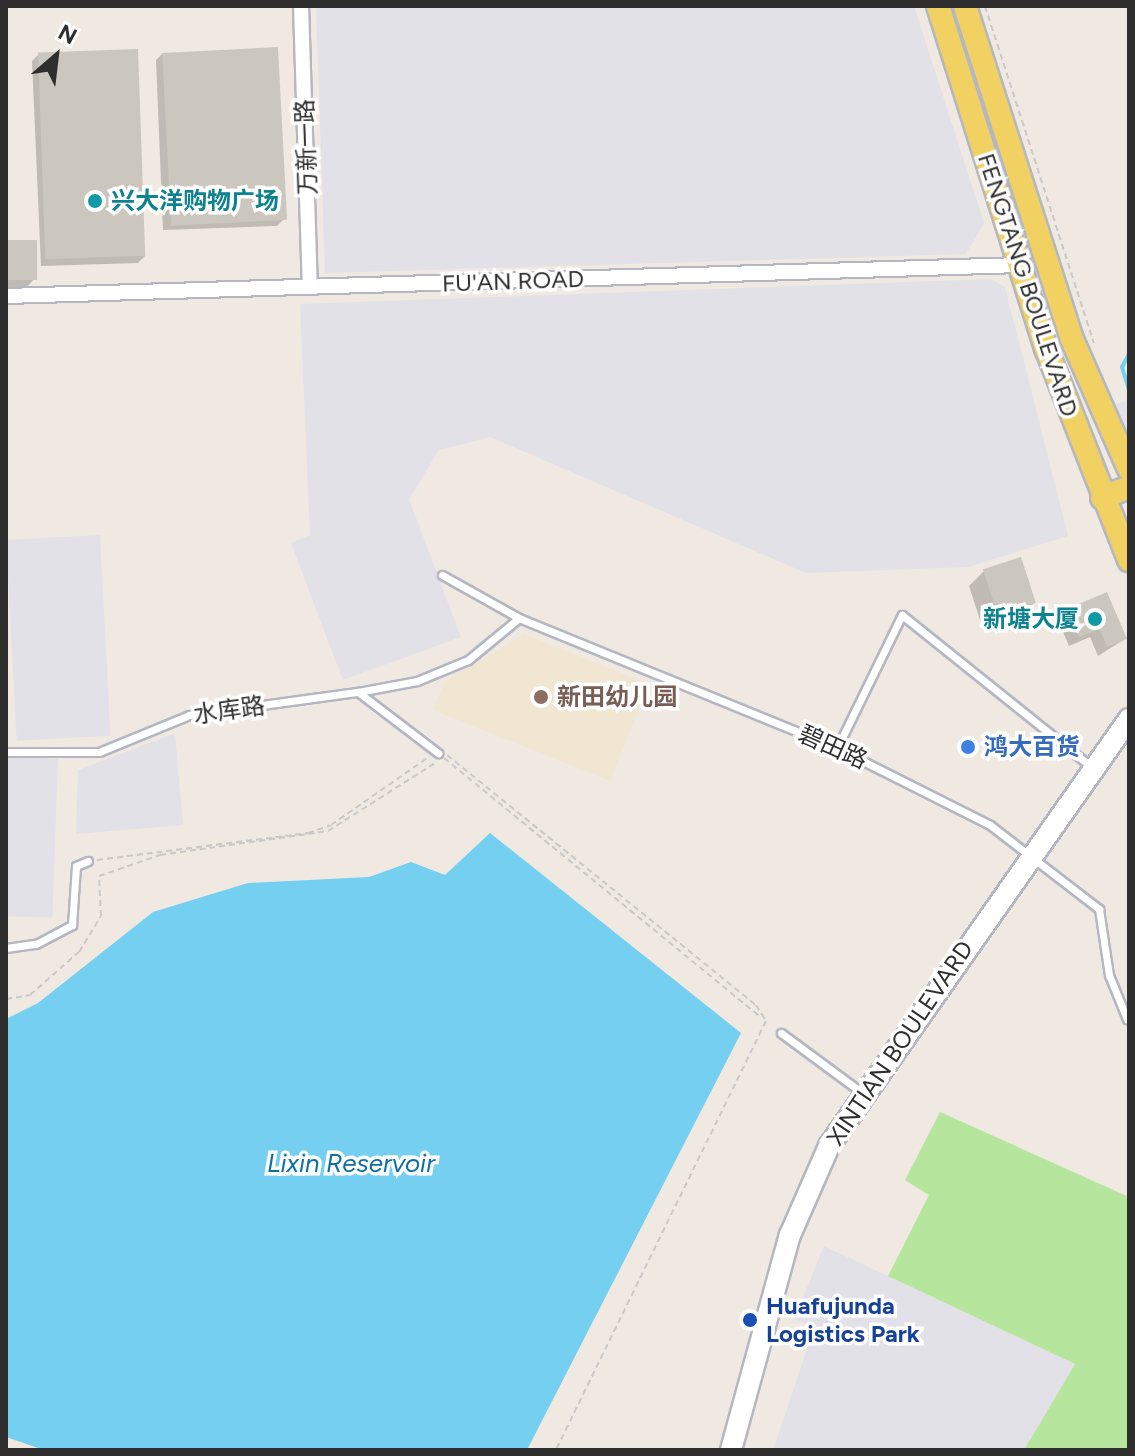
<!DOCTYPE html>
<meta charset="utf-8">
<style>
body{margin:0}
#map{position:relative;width:1135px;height:1456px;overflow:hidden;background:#efe9e1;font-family:Figtree,"Noto Sans SC",sans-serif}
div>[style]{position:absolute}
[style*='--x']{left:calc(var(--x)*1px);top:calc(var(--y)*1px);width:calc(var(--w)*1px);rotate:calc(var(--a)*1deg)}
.industrial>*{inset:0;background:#e3e1e8;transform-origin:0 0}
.education>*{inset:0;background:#f0e6d1}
.green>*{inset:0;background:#b6e59e}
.water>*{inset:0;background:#75cff0}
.shadow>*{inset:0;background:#0003}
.stream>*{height:4px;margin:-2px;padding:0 2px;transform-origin:2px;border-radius:2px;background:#75cff0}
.building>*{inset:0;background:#cbc7bf;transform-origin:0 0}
.path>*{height:2px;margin-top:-1px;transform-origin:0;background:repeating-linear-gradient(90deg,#c9c9c9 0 6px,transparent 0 10px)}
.roads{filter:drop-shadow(2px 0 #b4b7c1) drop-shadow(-2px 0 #b4b7c1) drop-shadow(0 2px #b4b7c1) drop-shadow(0 -2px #b4b7c1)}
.lane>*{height:7px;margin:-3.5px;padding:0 3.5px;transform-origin:3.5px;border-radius:3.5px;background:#fff}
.street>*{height:14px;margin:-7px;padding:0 7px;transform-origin:7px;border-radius:7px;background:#fff}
.secondary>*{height:20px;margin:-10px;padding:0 10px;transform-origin:10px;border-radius:10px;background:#fff}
.primary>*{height:22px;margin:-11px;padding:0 11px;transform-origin:11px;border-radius:11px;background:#f2d163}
.dots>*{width:22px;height:22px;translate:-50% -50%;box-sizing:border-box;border:4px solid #fff;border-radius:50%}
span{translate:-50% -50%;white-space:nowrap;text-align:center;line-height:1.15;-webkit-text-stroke:7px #fff;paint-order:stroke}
.street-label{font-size:24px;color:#2e2e2e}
.culture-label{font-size:24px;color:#0d838f;font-weight:700}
.left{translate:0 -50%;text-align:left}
.right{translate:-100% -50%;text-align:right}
.education-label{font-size:24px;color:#785e54;font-weight:700}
.shop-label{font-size:24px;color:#366cbe;font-weight:700}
.transit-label{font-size:24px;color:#164399;font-weight:700}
.water-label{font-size:26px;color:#0d6fa3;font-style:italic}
.frame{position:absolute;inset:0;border:8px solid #2e2e2e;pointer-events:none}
.north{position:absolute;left:16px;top:16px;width:80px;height:80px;-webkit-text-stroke:6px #fff;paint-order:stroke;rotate:28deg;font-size:22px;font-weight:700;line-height:32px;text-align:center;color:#2e2e2e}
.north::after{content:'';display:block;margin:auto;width:28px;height:36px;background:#2e2e2e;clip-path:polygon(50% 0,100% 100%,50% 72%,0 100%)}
</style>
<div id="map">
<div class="industrial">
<div style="clip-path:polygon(316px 6px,914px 6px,984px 223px,966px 254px,325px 273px)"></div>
<div style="clip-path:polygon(991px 279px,1005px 287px,1068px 536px,968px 567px,806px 573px,490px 437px,439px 450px,409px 499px,461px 637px,343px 680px,291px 543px,310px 535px,300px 304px)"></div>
<div style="clip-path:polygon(1129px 400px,1129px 453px,1112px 419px,1116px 404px)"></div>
<div style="left:100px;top:535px;width:201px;height:94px;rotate:87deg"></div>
<div style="clip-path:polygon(175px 733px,183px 825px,76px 834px,78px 770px)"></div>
<div style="left:6px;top:757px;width:52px;height:159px;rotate:2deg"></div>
<div style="clip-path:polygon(824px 1246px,1075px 1364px,1024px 1450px,773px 1450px,814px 1328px,794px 1319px)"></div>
</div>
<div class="education">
<div style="clip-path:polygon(524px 634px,649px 684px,610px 781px,433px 710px,445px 681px)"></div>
</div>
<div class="green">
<div style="clip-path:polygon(940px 1112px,1129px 1197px,1129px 1450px,1024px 1450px,1075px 1364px,888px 1276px,929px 1195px,905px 1180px)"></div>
</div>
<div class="water">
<div style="clip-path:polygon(490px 833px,741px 1033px,527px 1450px,44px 1450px,6px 1437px,6px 1019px,38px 1003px,153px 912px,248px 883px,369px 877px,411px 862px,445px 875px)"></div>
</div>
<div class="shadow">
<div style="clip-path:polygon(163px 53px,284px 219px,277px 226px,163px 230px,156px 60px)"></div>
<div style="clip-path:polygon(39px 54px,145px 256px,138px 263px,41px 266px,32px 61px)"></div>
<div style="clip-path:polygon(6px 242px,35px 278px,26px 288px,6px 288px)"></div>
<div style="clip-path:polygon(984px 571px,1034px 603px,1019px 618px,983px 629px,969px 586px)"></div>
<div style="clip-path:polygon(1068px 611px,1125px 639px,1098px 656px,1090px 637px,1069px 646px,1058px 620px)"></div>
</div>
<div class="stream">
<div style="--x:1129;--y:354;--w:15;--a:118"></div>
<div style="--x:1122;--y:367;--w:24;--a:73"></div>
</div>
<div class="building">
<div style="left:278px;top:47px;width:173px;height:116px;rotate:87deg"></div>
<div style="left:138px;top:49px;width:207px;height:100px;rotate:88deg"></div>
<div style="left:6px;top:240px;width:31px;height:40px"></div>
<div style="left:1021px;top:557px;width:48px;height:40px;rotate:72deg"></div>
<div style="clip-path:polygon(1107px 592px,1127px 639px,1107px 647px,1100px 629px,1079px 637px,1067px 609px)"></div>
</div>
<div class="path">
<div style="--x:985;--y:6;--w:354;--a:72.1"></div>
<div style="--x:447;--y:755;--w:397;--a:39"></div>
<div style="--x:756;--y:1005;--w:19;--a:58"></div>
<div style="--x:766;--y:1021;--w:478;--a:116.1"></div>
<div style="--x:444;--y:758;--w:409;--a:39.3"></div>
<div style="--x:97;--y:860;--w:213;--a:-7.3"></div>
<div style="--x:308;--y:833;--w:24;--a:-19"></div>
<div style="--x:331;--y:825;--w:116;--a:-34.8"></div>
<div style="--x:6;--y:999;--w:24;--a:-9"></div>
<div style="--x:30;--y:995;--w:65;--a:-41.3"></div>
<div style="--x:79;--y:952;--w:42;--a:-58.6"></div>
<div style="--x:101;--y:916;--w:40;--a:-92.9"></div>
<div style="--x:99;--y:876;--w:65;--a:-19"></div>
<div style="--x:160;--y:855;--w:170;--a:-8.1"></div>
<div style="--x:328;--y:831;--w:127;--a:-32.4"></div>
</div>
<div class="roads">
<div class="lane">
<div style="--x:442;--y:575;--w:88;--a:29.2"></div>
<div style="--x:519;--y:618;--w:344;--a:22.2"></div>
<div style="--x:837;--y:748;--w:171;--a:26.7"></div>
<div style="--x:990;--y:825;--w:138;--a:37.6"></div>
<div style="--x:1099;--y:909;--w:67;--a:81.4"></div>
<div style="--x:1109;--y:975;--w:48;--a:67.8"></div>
<div style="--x:358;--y:692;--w:60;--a:-10.6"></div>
<div style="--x:417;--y:681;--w:55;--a:-22.4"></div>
<div style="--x:468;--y:660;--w:66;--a:-39.5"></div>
<div style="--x:837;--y:748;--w:148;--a:-64"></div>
<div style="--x:902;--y:615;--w:245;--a:38.7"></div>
<div style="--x:6;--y:752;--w:93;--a:0"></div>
<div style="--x:99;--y:752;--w:97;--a:-22.3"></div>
<div style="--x:189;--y:715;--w:171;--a:-7.8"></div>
<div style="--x:358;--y:692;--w:101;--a:37.3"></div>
<div style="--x:6;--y:948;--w:30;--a:-8"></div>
<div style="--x:36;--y:944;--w:41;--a:-27.8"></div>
<div style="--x:72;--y:925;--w:59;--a:-86.1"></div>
<div style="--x:76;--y:866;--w:13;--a:-23"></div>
<div style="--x:781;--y:1033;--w:99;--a:36.4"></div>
</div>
<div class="street">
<div style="--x:301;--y:6;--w:281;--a:88.2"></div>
<div style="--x:6;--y:296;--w:1014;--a:-1.75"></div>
</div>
<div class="secondary">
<div style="--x:731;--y:1450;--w:223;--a:-74.7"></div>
<div style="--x:790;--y:1235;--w:97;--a:-66.3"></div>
<div style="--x:829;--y:1146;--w:522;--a:-54.91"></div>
</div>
<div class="primary">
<div style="--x:938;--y:6;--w:359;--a:72.5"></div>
<div style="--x:1046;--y:348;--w:228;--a:68.6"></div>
<div style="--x:965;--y:6;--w:348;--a:72.2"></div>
<div style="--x:1071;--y:337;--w:144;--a:66.3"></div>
<div style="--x:1102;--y:498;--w:29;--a:-22"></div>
</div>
</div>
<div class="dots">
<div style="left:95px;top:201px;background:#0f9aa8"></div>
<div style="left:1095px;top:619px;background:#0f9aa8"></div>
<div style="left:541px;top:697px;background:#8d6e63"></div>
<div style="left:968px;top:747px;background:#3f7fe0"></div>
<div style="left:750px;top:1320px;background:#1a4fb4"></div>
</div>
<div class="street-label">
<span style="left:306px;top:147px;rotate:-92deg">万新一路</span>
<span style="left:513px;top:281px;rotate:-2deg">FU'AN ROAD</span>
<span style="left:1028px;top:285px;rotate:72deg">FENGTANG BOULEVARD</span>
<span style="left:229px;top:710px;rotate:-8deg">水库路</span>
<span style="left:833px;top:747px;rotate:24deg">碧田路</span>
<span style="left:900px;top:1043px;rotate:-56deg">XINTIAN BOULEVARD</span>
</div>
<div class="culture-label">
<span class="left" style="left:111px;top:201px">兴大洋购物广场</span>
<span class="right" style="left:1079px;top:619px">新塘大厦</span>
</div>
<div class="education-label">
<span class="left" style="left:557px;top:697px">新田幼儿园</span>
</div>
<div class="shop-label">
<span class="left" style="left:984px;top:747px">鸿大百货</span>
</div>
<div class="transit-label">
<span class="left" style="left:766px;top:1320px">Huafujunda<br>Logistics Park</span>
</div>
<div class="water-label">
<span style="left:351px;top:1164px">Lixin Reservoir</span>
</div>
<div class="frame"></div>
<div class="north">N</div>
</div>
